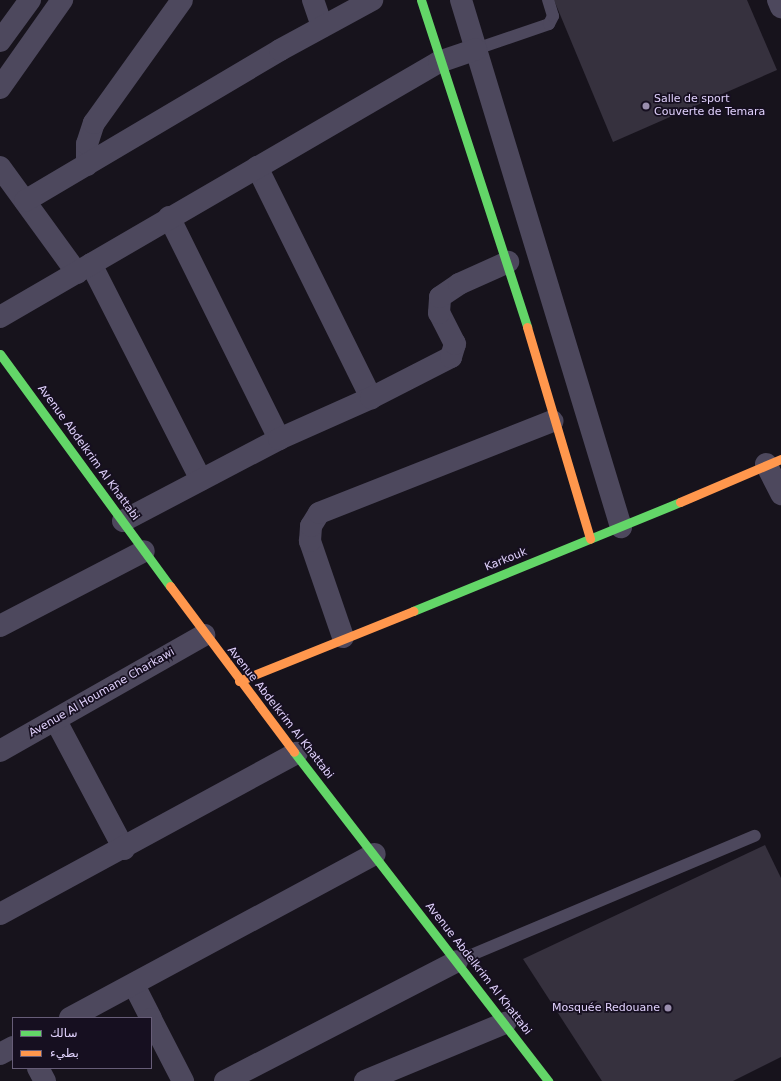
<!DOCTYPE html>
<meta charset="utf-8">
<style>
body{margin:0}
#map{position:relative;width:781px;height:1081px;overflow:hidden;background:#17131c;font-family:"DejaVu Sans","Noto Naskh Arabic",sans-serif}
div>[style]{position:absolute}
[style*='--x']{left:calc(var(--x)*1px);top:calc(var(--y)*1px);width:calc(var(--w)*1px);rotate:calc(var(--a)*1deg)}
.building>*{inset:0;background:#36313e}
.lane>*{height:12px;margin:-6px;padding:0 6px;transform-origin:6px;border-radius:6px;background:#4d485d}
.street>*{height:22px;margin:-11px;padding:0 11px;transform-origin:11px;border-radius:11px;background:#4d485d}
.fast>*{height:9px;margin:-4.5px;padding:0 4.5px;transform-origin:4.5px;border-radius:4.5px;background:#63d668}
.slow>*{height:9px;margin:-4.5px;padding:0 4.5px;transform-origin:4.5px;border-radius:4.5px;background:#ff974d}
.dots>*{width:11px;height:11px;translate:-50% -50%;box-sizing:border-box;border:2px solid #160f20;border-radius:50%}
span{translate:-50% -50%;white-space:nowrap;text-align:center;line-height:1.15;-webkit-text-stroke:3.5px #160f20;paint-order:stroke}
.poi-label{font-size:11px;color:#e0d1fc}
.left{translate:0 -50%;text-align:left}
.right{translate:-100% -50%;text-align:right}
.street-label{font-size:11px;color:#e0d1fc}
.legend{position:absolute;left:12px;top:1017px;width:140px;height:52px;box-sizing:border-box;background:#160f20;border:1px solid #675d78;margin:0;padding:5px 7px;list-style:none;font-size:12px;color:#e0d1fc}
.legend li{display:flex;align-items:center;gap:8px;height:20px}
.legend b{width:20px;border:1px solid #675d78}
</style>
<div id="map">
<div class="building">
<div style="clip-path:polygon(554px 0,747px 0,777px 70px,613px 142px)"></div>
<div style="clip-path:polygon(765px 845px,781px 878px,781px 1057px,733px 1081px,602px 1081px,523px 959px)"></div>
</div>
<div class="lane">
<div style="--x:476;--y:49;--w:77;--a:-18.9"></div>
<div style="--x:549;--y:24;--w:9;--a:-63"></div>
<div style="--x:553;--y:16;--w:17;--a:-107"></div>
<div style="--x:457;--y:961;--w:323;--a:-22.8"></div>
</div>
<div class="street">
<div style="--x:313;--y:0;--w:28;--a:71"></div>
<div style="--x:461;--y:0;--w:551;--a:73.11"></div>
<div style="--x:778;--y:0;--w:8;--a:67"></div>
<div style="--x:0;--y:41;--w:51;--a:-53.8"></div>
<div style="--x:0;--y:88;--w:108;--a:-54.8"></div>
<div style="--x:87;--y:165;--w:21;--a:-90"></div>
<div style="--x:87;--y:144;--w:22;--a:-72"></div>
<div style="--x:94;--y:123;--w:151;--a:-54.4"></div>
<div style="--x:0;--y:167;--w:131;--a:54"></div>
<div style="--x:257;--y:167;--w:258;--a:63.7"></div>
<div style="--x:25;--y:201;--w:296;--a:-30.6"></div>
<div style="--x:280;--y:50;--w:105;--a:-28.5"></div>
<div style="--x:169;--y:217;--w:248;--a:63.6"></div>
<div style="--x:91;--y:264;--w:242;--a:63"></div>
<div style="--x:0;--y:317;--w:508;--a:-30.15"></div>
<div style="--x:439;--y:62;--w:39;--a:-19"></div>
<div style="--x:766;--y:464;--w:34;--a:63"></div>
<div style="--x:123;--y:521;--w:176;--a:-27.7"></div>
<div style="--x:279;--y:439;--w:101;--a:-24"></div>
<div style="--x:371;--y:398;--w:90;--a:-27.1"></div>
<div style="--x:451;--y:357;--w:14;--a:-73"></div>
<div style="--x:455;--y:344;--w:35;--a:-117"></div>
<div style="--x:439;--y:313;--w:16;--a:-86"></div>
<div style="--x:440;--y:297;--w:23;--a:-34"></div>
<div style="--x:459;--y:284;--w:54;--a:-24.2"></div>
<div style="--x:0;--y:626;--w:162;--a:-27.5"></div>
<div style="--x:343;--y:637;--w:102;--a:-109"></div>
<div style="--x:310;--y:541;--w:15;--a:-86"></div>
<div style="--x:311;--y:526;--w:15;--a:-58"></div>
<div style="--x:319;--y:513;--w:251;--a:-21.5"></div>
<div style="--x:56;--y:721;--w:145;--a:62"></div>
<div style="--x:0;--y:751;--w:235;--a:-29.6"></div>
<div style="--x:0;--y:914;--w:338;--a:-28.5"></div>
<div style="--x:134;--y:985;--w:37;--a:63"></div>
<div style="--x:70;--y:1018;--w:346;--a:-28.3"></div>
<div style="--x:151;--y:1019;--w:70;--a:62.7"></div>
<div style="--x:0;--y:1054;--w:15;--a:-28"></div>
<div style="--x:38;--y:1068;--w:15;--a:62"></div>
<div style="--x:225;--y:1081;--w:261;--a:-27.3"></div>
<div style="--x:365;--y:1081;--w:152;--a:-22.5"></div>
</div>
<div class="fast">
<div style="--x:421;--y:0;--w:344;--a:72"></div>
<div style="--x:0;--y:354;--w:288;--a:53.8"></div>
<div style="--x:413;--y:611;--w:288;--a:-22.2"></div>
<div style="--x:294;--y:752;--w:416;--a:52.3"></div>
</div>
<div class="slow">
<div style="--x:527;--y:327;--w:221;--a:73.4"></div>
<div style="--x:680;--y:502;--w:110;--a:-23.1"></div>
<div style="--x:170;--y:586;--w:207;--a:53.2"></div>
<div style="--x:239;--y:681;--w:188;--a:-21.9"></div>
</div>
<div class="dots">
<div style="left:646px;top:106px;background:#9a8eae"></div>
<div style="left:668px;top:1008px;background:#9a8eae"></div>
</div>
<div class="poi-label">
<span class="left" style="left:654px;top:106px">Salle de sport<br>Couverte de Temara</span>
<span class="right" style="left:660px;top:1008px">Mosquée Redouane</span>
</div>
<div class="street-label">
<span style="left:88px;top:453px;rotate:54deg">Avenue Abdelkrim Al Khattabi</span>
<span style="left:506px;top:560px;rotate:-22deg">Karkouk</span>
<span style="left:102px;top:693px;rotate:-30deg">Avenue Al Houmane Charkawi</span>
<span style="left:280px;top:713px;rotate:52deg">Avenue Abdelkrim Al Khattabi</span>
<span style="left:478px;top:969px;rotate:52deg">Avenue Abdelkrim Al Khattabi</span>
</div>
<ul class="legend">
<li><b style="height:5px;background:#63d668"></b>سالك</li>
<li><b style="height:5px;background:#ff974d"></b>بطيء</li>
</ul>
</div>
